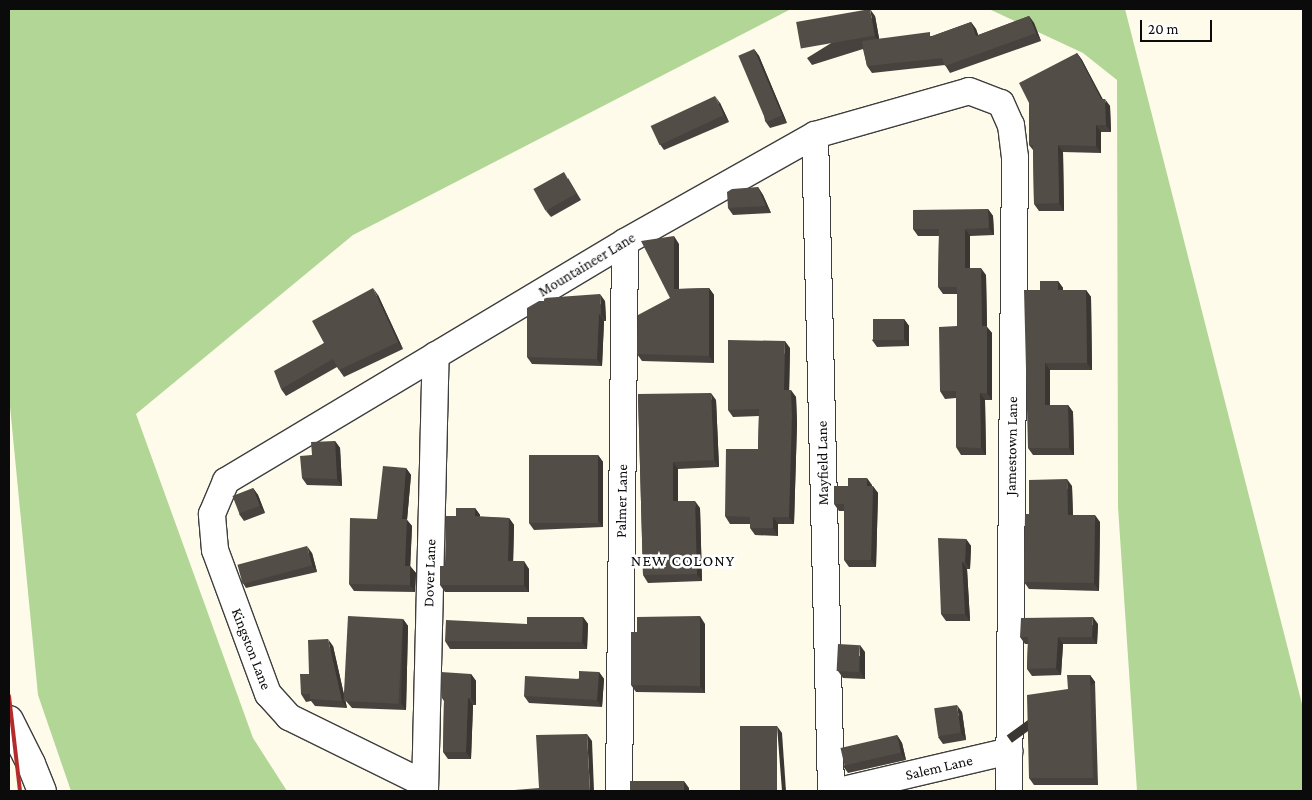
<!DOCTYPE html>
<style>
body{margin:0}
#map{position:relative;width:1312px;height:800px;overflow:hidden;background:#fefbea;font-family:"Crimson Pro",serif}
div>[style]{position:absolute}
[style*='--x']{left:calc(var(--x)*1px);top:calc(var(--y)*1px);width:calc(var(--w)*1px);rotate:calc(var(--a)*1deg)}
.forest>*{inset:0;background:#b1d696}
.roads{filter:drop-shadow(1px 0 #3e3e3e) drop-shadow(-1px 0 #3e3e3e) drop-shadow(0 1px #3e3e3e) drop-shadow(0 -1px #3e3e3e)}
.minor>*{height:26px;margin:-13px;padding:0 13px;transform-origin:13px;border-radius:13px;background:#fff}
.tertiary>*{height:28px;margin:-14px;padding:0 14px;transform-origin:14px;border-radius:14px;background:#fff}
.rail>*{height:4px;margin:-2px;padding:0 2px;transform-origin:2px;border-radius:2px;background:#b42b2c}
.wall>*{inset:0;background:#47423e}
.shaded-wall>*{inset:0;background:#3a3632;transform-origin:0 0}
.building>*{inset:0;background:#534d48;transform-origin:0 0}
span{translate:-50% -50%;white-space:nowrap;text-align:center;line-height:1.15;-webkit-text-stroke:5px #fff;paint-order:stroke}
.street-label{font-size:15px;color:#0b0b0b}
.neighbourhood-label{font-size:16px;color:#0b0b0b;letter-spacing:1px}
.frame{position:absolute;inset:0;border:10px solid #0b0b0b;pointer-events:none}
.scale{position:absolute;left:1140px;top:20px;width:72px;height:22px;box-sizing:border-box;border:2px solid #0b0b0b;border-top:0;padding-left:6px;font-size:15px;line-height:18px;white-space:nowrap;color:#0b0b0b;-webkit-text-stroke:4px #fff;paint-order:stroke}
</style>
<div id="map">
<div class="forest">
<div style="clip-path:polygon(9px 9px,791px 9px,353px 235px,136px 414px,253px 738px,287px 791px,71px 791px,38px 695px,9px 396px)"></div>
<div style="clip-path:polygon(989px 9px,1125px 9px,1303px 708px,1303px 791px,1137px 791px,1118px 507px,1117px 80px,1083px 53px)"></div>
</div>
<div class="roads">
<div class="minor">
<div style="--x:815;--y:135;--w:656;--a:88.6"></div>
<div style="--x:425;--y:784;--w:152;--a:-153.8"></div>
<div style="--x:289;--y:717;--w:31;--a:-132"></div>
<div style="--x:268;--y:694;--w:153;--a:-110.2"></div>
<div style="--x:215;--y:550;--w:36;--a:-95"></div>
<div style="--x:212;--y:514;--w:36;--a:-67"></div>
<div style="--x:226;--y:481;--w:465;--a:-30.9"></div>
<div style="--x:625;--y:242;--w:218;--a:-29.4"></div>
<div style="--x:815;--y:135;--w:160;--a:-15.9"></div>
<div style="--x:969;--y:91;--w:34;--a:21"></div>
<div style="--x:1001;--y:103;--w:24;--a:66"></div>
<div style="--x:1011;--y:125;--w:32;--a:83"></div>
<div style="--x:1015;--y:157;--w:634;--a:90.54"></div>
<div style="--x:425;--y:791;--w:436;--a:-88.6"></div>
<div style="--x:619;--y:791;--w:549;--a:-89.37"></div>
<div style="--x:839;--y:791;--w:175;--a:-13.2"></div>
</div>
<div class="tertiary">
<div style="--x:9;--y:720;--w:49;--a:63.4"></div>
<div style="--x:31;--y:764;--w:29;--a:68"></div>
</div>
</div>
<div class="rail">
<div style="--x:9;--y:696;--w:96;--a:83.4"></div>
</div>
<div class="wall">
<div style="clip-path:polygon(875px 16px,879px 39px,932px 36px,971px 22px,976px 29px,978px 35px,1029px 16px,1034px 23px,1041px 41px,950px 73px,945px 65px,872px 73px,867px 66px,863px 49px,812px 65px,807px 58px)"></div>
<div style="clip-path:polygon(754px 49px,759px 56px,787px 123px,770px 128px,765px 121px)"></div>
<div style="clip-path:polygon(1077px 53px,1082px 60px,1102px 99px,1110px 106px,1111px 132px,1101px 132px,1101px 153px,1063px 152px,1064px 211px,1039px 211px,1034px 204px,1033px 150px,1029px 145px,1029px 103px)"></div>
<div style="clip-path:polygon(720px 103px,729px 122px,664px 150px,659px 143px)"></div>
<div style="clip-path:polygon(568px 178px,581px 200px,551px 217px,546px 211px)"></div>
<div style="clip-path:polygon(758px 187px,763px 195px,771px 213px,733px 215px,728px 208px)"></div>
<div style="clip-path:polygon(988px 209px,993px 216px,994px 235px,970px 236px,970px 268px,986px 275px,987px 327px,992px 333px,992px 400px,985px 400px,986px 455px,961px 455px,956px 447px,956px 398px,945px 399px,940px 391px,957px 326px,957px 294px,943px 294px,938px 287px,939px 236px,918px 236px,913px 229px)"></div>
<div style="clip-path:polygon(679px 244px,679px 289px,709px 288px,714px 295px,714px 363px,642px 361px,637px 354px,670px 298px)"></div>
<div style="clip-path:polygon(1058px 281px,1063px 288px,1063px 290px,1086px 290px,1091px 297px,1092px 370px,1050px 370px,1050px 405px,1068px 405px,1073px 412px,1074px 455px,1033px 455px,1028px 448px,1040px 290px)"></div>
<div style="clip-path:polygon(378px 295px,403px 349px,344px 377px,337px 367px,286px 396px,281px 389px,324px 343px)"></div>
<div style="clip-path:polygon(605px 301px,606px 321px,604px 321px,602px 366px,532px 364px,527px 357px)"></div>
<div style="clip-path:polygon(904px 319px,909px 326px,909px 346px,877px 347px,872px 340px)"></div>
<div style="clip-path:polygon(790px 348px,789px 390px,796px 397px,797px 423px,794px 524px,778px 524px,778px 536px,755px 535px,750px 528px,750px 524px,730px 524px,725px 516px,758px 449px,759px 416px,733px 417px,728px 410px)"></div>
<div style="clip-path:polygon(638px 394px,716px 400px,719px 467px,678px 469px,678px 501px,700px 508px,702px 581px,648px 583px,643px 575px)"></div>
<div style="clip-path:polygon(335px 441px,340px 448px,342px 486px,307px 485px,302px 478px,312px 455px)"></div>
<div style="clip-path:polygon(598px 455px,603px 462px,603px 527px,534px 530px,529px 523px)"></div>
<div style="clip-path:polygon(406px 468px,411px 475px,407px 520px,412px 526px,410px 566px,416px 573px,415px 592px,354px 591px,349px 584px,377px 519px)"></div>
<div style="clip-path:polygon(872px 486px,878px 493px,876px 567px,849px 567px,844px 560px,844px 511px,839px 511px,834px 504px)"></div>
<div style="clip-path:polygon(1072px 486px,1073px 515px,1100px 522px,1099px 591px,1029px 589px,1024px 582px,1029px 514px)"></div>
<div style="clip-path:polygon(253px 488px,258px 495px,265px 513px,244px 521px,239px 514px)"></div>
<div style="clip-path:polygon(475px 508px,480px 515px,480px 517px,509px 518px,514px 525px,513px 561px,529px 569px,529px 592px,445px 592px,440px 585px,456px 516px)"></div>
<div style="clip-path:polygon(966px 539px,971px 546px,970px 569px,967px 569px,970px 621px,946px 621px,941px 614px)"></div>
<div style="clip-path:polygon(312px 553px,317px 572px,246px 588px,241px 580px)"></div>
<div style="clip-path:polygon(583px 617px,588px 624px,587px 649px,450px 649px,445px 641px,527px 624px)"></div>
<div style="clip-path:polygon(403px 619px,408px 626px,406px 710px,352px 708px,346px 701px)"></div>
<div style="clip-path:polygon(705px 624px,705px 693px,636px 692px,631px 685px)"></div>
<div style="clip-path:polygon(1098px 624px,1097px 644px,1063px 644px,1061px 675px,1032px 676px,1027px 669px,1028px 644px,1025px 644px,1020px 637px)"></div>
<div style="clip-path:polygon(333px 646px,347px 708px,315px 706px,311px 701px,306px 702px,301px 694px,309px 674px)"></div>
<div style="clip-path:polygon(865px 652px,865px 679px,843px 678px,838px 671px)"></div>
<div style="clip-path:polygon(599px 672px,604px 679px,602px 707px,529px 703px,524px 696px)"></div>
<div style="clip-path:polygon(471px 674px,476px 681px,476px 705px,473px 705px,471px 759px,448px 759px,443px 752px,444px 701px,442px 698px)"></div>
<div style="clip-path:polygon(1090px 675px,1095px 682px,1098px 785px,1034px 785px,1029px 778px,1068px 689px)"></div>
<div style="clip-path:polygon(962px 712px,966px 740px,943px 744px,938px 737px)"></div>
<div style="clip-path:polygon(897px 735px,902px 743px,906px 760px,848px 773px,843px 766px)"></div>
</div>
<div class="shaded-wall">
<div style="clip-path:polygon(870px 9px,875px 16px,880px 43px,875px 36px)"></div>
<div style="clip-path:polygon(1029px 16px,1034px 23px,1041px 41px,1036px 33px)"></div>
<div style="clip-path:polygon(971px 22px,976px 29px,981px 43px,976px 36px)"></div>
<div style="clip-path:polygon(754px 49px,759px 56px,787px 123px,782px 115px)"></div>
<div style="clip-path:polygon(1077px 53px,1082px 60px,1106px 105px,1105px 99px,1110px 106px,1111px 132px,1106px 125px,1101px 99px)"></div>
<div style="clip-path:polygon(715px 96px,720px 103px,729px 122px,724px 115px)"></div>
<div style="clip-path:polygon(1096px 125px,1101px 132px,1101px 153px,1096px 146px)"></div>
<div style="clip-path:polygon(1058px 145px,1063px 152px,1064px 211px,1059px 203px)"></div>
<div style="clip-path:polygon(758px 187px,763px 195px,771px 213px,766px 206px)"></div>
<div style="clip-path:polygon(988px 209px,993px 216px,994px 235px,989px 228px)"></div>
<div style="clip-path:polygon(965px 229px,970px 236px,970px 275px,965px 268px)"></div>
<div style="clip-path:polygon(674px 236px,679px 244px,679px 296px,674px 289px)"></div>
<div style="clip-path:polygon(981px 268px,986px 275px,987px 327px,992px 333px,992px 400px,987px 393px,982px 326px)"></div>
<div style="clip-path:polygon(1058px 281px,1063px 288px,1063px 297px,1058px 290px)"></div>
<div style="clip-path:polygon(373px 288px,378px 295px,403px 349px,398px 342px)"></div>
<div style="clip-path:polygon(709px 288px,714px 295px,714px 363px,709px 356px)"></div>
<div style="clip-path:polygon(1086px 290px,1091px 297px,1092px 370px,1087px 363px)"></div>
<div style="clip-path:polygon(600px 294px,605px 301px,606px 321px,601px 314px)"></div>
<div style="clip-path:polygon(599px 314px,604px 321px,602px 366px,597px 359px)"></div>
<div style="clip-path:polygon(904px 319px,909px 326px,909px 346px,904px 339px)"></div>
<div style="clip-path:polygon(785px 341px,790px 348px,789px 397px,784px 390px)"></div>
<div style="clip-path:polygon(1045px 363px,1050px 370px,1050px 412px,1045px 405px)"></div>
<div style="clip-path:polygon(791px 390px,796px 397px,797px 423px,794px 524px,789px 517px)"></div>
<div style="clip-path:polygon(711px 393px,716px 400px,719px 467px,714px 460px)"></div>
<div style="clip-path:polygon(980px 393px,985px 400px,986px 455px,981px 448px)"></div>
<div style="clip-path:polygon(1068px 405px,1073px 412px,1074px 455px,1069px 448px)"></div>
<div style="clip-path:polygon(335px 441px,340px 448px,342px 486px,337px 479px)"></div>
<div style="clip-path:polygon(598px 455px,603px 462px,603px 527px,598px 520px)"></div>
<div style="clip-path:polygon(673px 462px,678px 469px,678px 509px,673px 501px)"></div>
<div style="clip-path:polygon(406px 468px,411px 475px,407px 520px,412px 526px,410px 573px,405px 566px,402px 519px)"></div>
<div style="clip-path:polygon(867px 478px,872px 485px,872px 493px,867px 486px)"></div>
<div style="clip-path:polygon(1067px 479px,1072px 486px,1073px 522px,1068px 515px)"></div>
<div style="clip-path:polygon(873px 486px,878px 493px,876px 567px,871px 560px)"></div>
<div style="clip-path:polygon(253px 488px,258px 495px,265px 513px,260px 506px)"></div>
<div style="clip-path:polygon(695px 501px,700px 508px,702px 581px,697px 574px)"></div>
<div style="clip-path:polygon(475px 508px,480px 515px,480px 524px,475px 516px)"></div>
<div style="clip-path:polygon(1095px 515px,1100px 522px,1099px 591px,1094px 583px)"></div>
<div style="clip-path:polygon(773px 517px,778px 524px,778px 536px,773px 528px)"></div>
<div style="clip-path:polygon(509px 518px,514px 525px,513px 568px,508px 561px)"></div>
<div style="clip-path:polygon(966px 539px,971px 546px,970px 569px,965px 562px)"></div>
<div style="clip-path:polygon(307px 546px,312px 553px,317px 572px,312px 565px)"></div>
<div style="clip-path:polygon(524px 561px,529px 569px,529px 592px,524px 585px)"></div>
<div style="clip-path:polygon(962px 562px,967px 569px,970px 621px,965px 614px)"></div>
<div style="clip-path:polygon(410px 566px,416px 573px,415px 592px,410px 585px)"></div>
<div style="clip-path:polygon(700px 616px,705px 624px,705px 693px,700px 686px)"></div>
<div style="clip-path:polygon(583px 617px,588px 624px,587px 649px,582px 642px)"></div>
<div style="clip-path:polygon(1093px 617px,1098px 624px,1097px 644px,1092px 637px)"></div>
<div style="clip-path:polygon(403px 619px,408px 626px,406px 710px,401px 703px)"></div>
<div style="clip-path:polygon(1058px 637px,1063px 644px,1061px 675px,1056px 668px)"></div>
<div style="clip-path:polygon(328px 639px,333px 646px,347px 708px,342px 701px)"></div>
<div style="clip-path:polygon(860px 645px,865px 652px,865px 679px,860px 671px)"></div>
<div style="clip-path:polygon(599px 672px,604px 679px,602px 707px,597px 700px)"></div>
<div style="clip-path:polygon(471px 674px,476px 681px,476px 705px,471px 698px)"></div>
<div style="left:1090px;top:675px;width:9px;height:103px;rotate:54deg"></div>
<div style="clip-path:polygon(468px 698px,473px 705px,471px 759px,466px 752px)"></div>
<div style="clip-path:polygon(957px 705px,962px 712px,966px 740px,961px 733px)"></div>
<div style="clip-path:polygon(777px 726px,782px 733px,786px 791px,782px 791px)"></div>
<div style="clip-path:polygon(587px 734px,592px 741px,594px 791px,590px 791px)"></div>
<div style="clip-path:polygon(897px 735px,902px 743px,906px 760px,901px 753px)"></div>
<div style="clip-path:polygon(684px 781px,689px 788px,689px 791px,684px 791px)"></div>
</div>
<div class="building">
<div style="left:870px;top:9px;width:27px;height:75px;rotate:80deg"></div>
<div style="clip-path:polygon(1029px 16px,1036px 33px,945px 66px,942px 58px,867px 66px,862px 41px,930px 32px,930px 37px,971px 22px,976px 36px)"></div>
<div style="left:754px;top:49px;width:72px;height:17px;rotate:67deg"></div>
<div style="clip-path:polygon(1077px 53px,1101px 99px,1105px 99px,1106px 125px,1096px 125px,1096px 146px,1058px 145px,1059px 203px,1034px 204px,1033px 145px,1029px 145px,1029px 103px,1019px 83px)"></div>
<div style="left:715px;top:96px;width:21px;height:71px;rotate:65deg"></div>
<div style="left:564px;top:172px;width:25px;height:35px;rotate:61deg"></div>
<div style="clip-path:polygon(758px 187px,766px 206px,728px 208px,727px 192px,732px 189px)"></div>
<div style="clip-path:polygon(988px 209px,989px 228px,965px 229px,965px 268px,981px 268px,982px 326px,987px 326px,987px 393px,980px 393px,981px 448px,956px 447px,956px 391px,940px 391px,939px 327px,957px 326px,957px 287px,938px 287px,939px 229px,913px 229px,913px 210px)"></div>
<div style="clip-path:polygon(674px 236px,674px 289px,709px 288px,709px 356px,637px 354px,638px 315px,670px 298px,641px 241px)"></div>
<div style="clip-path:polygon(1040px 281px,1058px 281px,1058px 290px,1086px 290px,1087px 363px,1045px 363px,1045px 405px,1068px 405px,1069px 448px,1028px 448px,1024px 290px,1040px 290px)"></div>
<div style="clip-path:polygon(373px 288px,398px 342px,339px 370px,333px 359px,281px 389px,274px 371px,324px 343px,312px 321px)"></div>
<div style="clip-path:polygon(600px 294px,601px 314px,599px 314px,597px 359px,527px 357px,527px 308px,539px 301px,544px 301px,544px 298px)"></div>
<div style="left:873px;top:319px;width:31px;height:21px"></div>
<div style="clip-path:polygon(728px 340px,785px 341px,784px 390px,791px 390px,792px 416px,789px 517px,773px 517px,773px 528px,750px 528px,750px 517px,725px 516px,726px 449px,758px 449px,759px 409px,728px 410px)"></div>
<div style="clip-path:polygon(711px 393px,714px 460px,673px 462px,673px 501px,695px 501px,697px 574px,643px 575px,638px 394px)"></div>
<div style="clip-path:polygon(335px 441px,337px 479px,302px 478px,300px 456px,312px 455px,311px 442px)"></div>
<div style="left:529px;top:455px;width:69px;height:68px"></div>
<div style="clip-path:polygon(383px 466px,406px 468px,402px 519px,407px 519px,405px 566px,410px 566px,410px 585px,349px 584px,350px 518px,377px 519px)"></div>
<div style="clip-path:polygon(848px 478px,867px 478px,867px 486px,873px 486px,871px 560px,844px 560px,844px 504px,834px 504px,834px 486px,848px 486px)"></div>
<div style="clip-path:polygon(1067px 479px,1068px 515px,1095px 515px,1094px 583px,1024px 582px,1025px 514px,1029px 514px,1029px 480px)"></div>
<div style="left:253px;top:488px;width:19px;height:22px;rotate:69deg"></div>
<div style="clip-path:polygon(456px 508px,475px 508px,475px 516px,509px 518px,508px 561px,524px 561px,524px 585px,440px 585px,440px 566px,445px 566px,446px 516px,456px 516px)"></div>
<div style="clip-path:polygon(938px 538px,966px 539px,965px 562px,962px 562px,965px 614px,941px 614px)"></div>
<div style="left:307px;top:546px;width:20px;height:72px;rotate:75deg"></div>
<div style="left:348px;top:616px;width:55px;height:85px;rotate:3deg"></div>
<div style="clip-path:polygon(700px 616px,700px 686px,631px 685px,631px 632px,637px 632px,637px 617px)"></div>
<div style="clip-path:polygon(527px 617px,583px 617px,582px 642px,445px 641px,446px 620px,527px 624px)"></div>
<div style="clip-path:polygon(1093px 617px,1092px 637px,1058px 637px,1056px 668px,1027px 669px,1028px 637px,1020px 637px,1021px 618px)"></div>
<div style="clip-path:polygon(328px 639px,342px 701px,310px 699px,310px 694px,301px 694px,300px 674px,309px 674px,308px 640px)"></div>
<div style="left:838px;top:644px;width:22px;height:27px;rotate:3deg"></div>
<div style="clip-path:polygon(579px 671px,599px 672px,597px 700px,524px 696px,525px 676px,579px 679px)"></div>
<div style="clip-path:polygon(441px 672px,471px 674px,471px 698px,468px 698px,466px 752px,443px 752px,444px 698px,442px 698px)"></div>
<div style="clip-path:polygon(1067px 675px,1090px 675px,1093px 778px,1029px 778px,1027px 695px,1068px 689px)"></div>
<div style="left:957px;top:705px;width:28px;height:23px;rotate:82deg"></div>
<div style="left:740px;top:726px;width:37px;height:65px"></div>
<div style="clip-path:polygon(587px 734px,590px 791px,502px 791px,539px 788px,536px 735px)"></div>
<div style="left:897px;top:735px;width:18px;height:58px;rotate:77deg"></div>
<div style="left:684px;top:781px;width:10px;height:54px;rotate:90deg"></div>
</div>
<div class="street-label">
<span style="left:587px;top:265px;rotate:-31deg">Mountaineer Lane</span>
<span style="left:1012px;top:446px;rotate:-89deg">Jamestown Lane</span>
<span style="left:823px;top:463px;rotate:-91deg">Mayfield Lane</span>
<span style="left:622px;top:501px;rotate:-89deg">Palmer Lane</span>
<span style="left:430px;top:573px;rotate:-88deg">Dover Lane</span>
<span style="left:251px;top:649px;rotate:69deg">Kingston Lane</span>
<span style="left:939px;top:768px;rotate:-13deg">Salem Lane</span>
</div>
<div class="neighbourhood-label">
<span style="left:683px;top:561px">NEW COLONY</span>
</div>
<div class="frame"></div>
<div class="scale">20 m</div>
</div>
